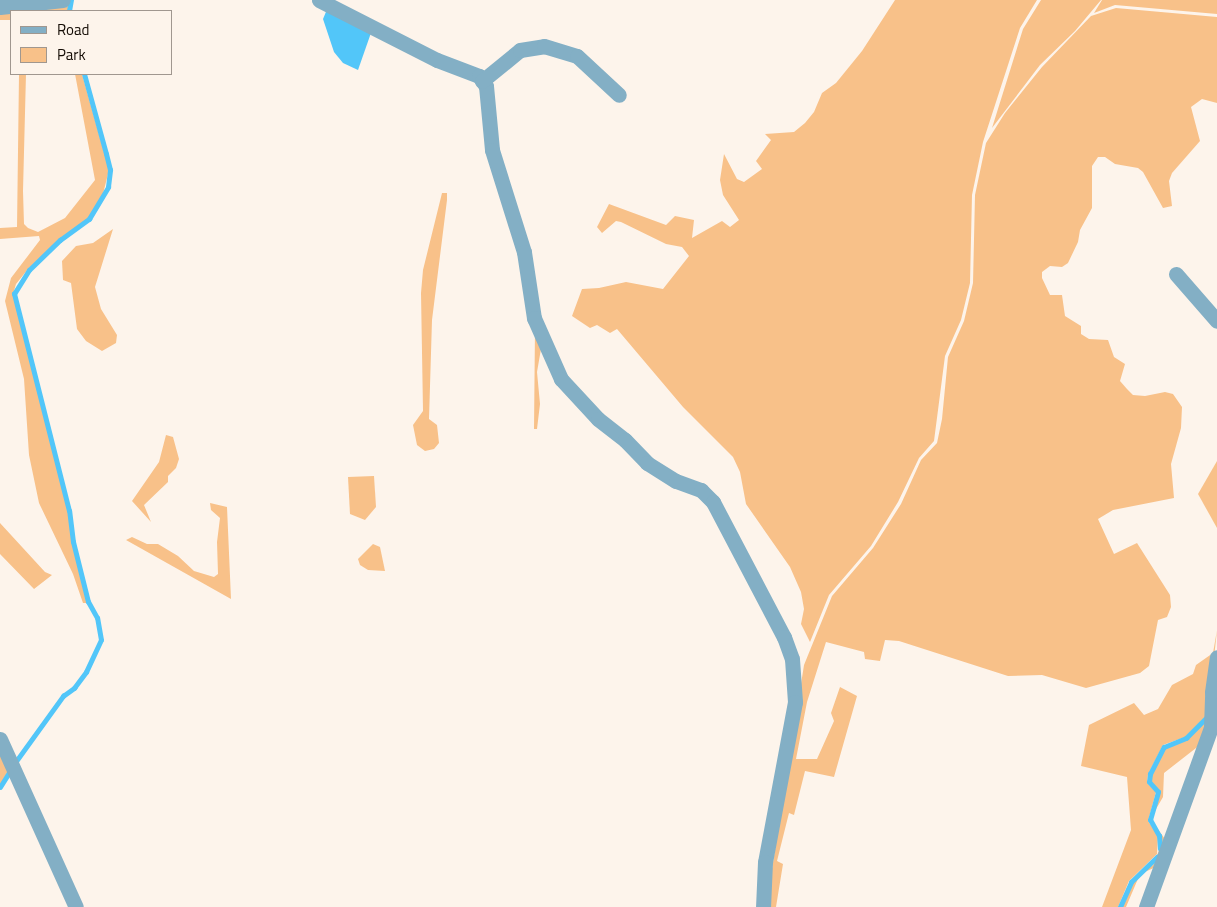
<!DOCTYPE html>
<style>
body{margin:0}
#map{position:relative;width:1217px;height:907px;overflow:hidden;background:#fdf4eb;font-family:"Titillium Web",sans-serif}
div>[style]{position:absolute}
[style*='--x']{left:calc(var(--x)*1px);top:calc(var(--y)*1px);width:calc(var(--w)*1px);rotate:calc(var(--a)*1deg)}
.green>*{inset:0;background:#f8c189}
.water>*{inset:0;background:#52c6f9}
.stream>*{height:4.5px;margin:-2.25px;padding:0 2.25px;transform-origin:2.25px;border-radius:2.25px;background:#52c6f9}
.minor>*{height:15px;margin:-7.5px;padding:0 7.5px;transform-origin:7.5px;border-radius:7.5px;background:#83afc5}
span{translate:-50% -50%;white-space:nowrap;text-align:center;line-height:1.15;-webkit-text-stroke:4px #fdf4eb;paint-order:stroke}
.legend{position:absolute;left:10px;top:10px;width:162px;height:65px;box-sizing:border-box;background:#fdf4eb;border:1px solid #a0978f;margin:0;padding:6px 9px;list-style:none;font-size:15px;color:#140c05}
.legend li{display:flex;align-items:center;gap:10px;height:25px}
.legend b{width:25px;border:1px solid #a0978f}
</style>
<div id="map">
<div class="green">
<div style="clip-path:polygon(895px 0,1037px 0,1020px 28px,983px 142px,972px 195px,970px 283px,961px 320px,945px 356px,934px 441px,919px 458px,898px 502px,871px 546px,829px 595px,810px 642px,801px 624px,804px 609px,801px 592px,790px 567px,746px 504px,740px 472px,733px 457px,683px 407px,617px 329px,610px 333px,597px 325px,590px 328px,572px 316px,582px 289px,599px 288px,626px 282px,663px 289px,689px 256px,682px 247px,666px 244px,621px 222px,616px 221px,602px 233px,597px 227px,609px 204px,666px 225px,675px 216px,694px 220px,692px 238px,722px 221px,730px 227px,739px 220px,723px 195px,720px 180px,724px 154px,737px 179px,744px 182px,762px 169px,756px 161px,771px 140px,765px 134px,794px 132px,805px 123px,814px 112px,822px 93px,836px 83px,862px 51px)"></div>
<div style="clip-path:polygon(1041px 0,1101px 0,1075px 31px,1040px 65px,992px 128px,1023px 29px)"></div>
<div style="clip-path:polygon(1102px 0,1217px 0,1217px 14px,1115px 5px,1094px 13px)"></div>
<div style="clip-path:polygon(71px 2px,68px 11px,11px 11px,11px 20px,0 20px,0 11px,55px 8px)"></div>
<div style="clip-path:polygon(1116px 8px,1217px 17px,1217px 103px,1202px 99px,1191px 107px,1200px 141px,1172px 173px,1169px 181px,1172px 206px,1163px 208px,1143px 172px,1138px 168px,1115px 164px,1105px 157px,1098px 157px,1092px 166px,1092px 208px,1080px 230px,1078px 242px,1068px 263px,1062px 267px,1050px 266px,1042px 272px,1042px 278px,1050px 295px,1062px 295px,1065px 316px,1081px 326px,1081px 334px,1089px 339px,1108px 340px,1114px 357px,1125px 364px,1120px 381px,1127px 389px,1133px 395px,1145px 396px,1165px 392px,1173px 394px,1182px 407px,1181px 428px,1171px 464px,1174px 498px,1113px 510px,1098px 519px,1114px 554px,1137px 543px,1170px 595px,1171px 607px,1167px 617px,1158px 620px,1149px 666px,1140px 673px,1086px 688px,1042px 675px,1008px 676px,899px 641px,885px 640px,880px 661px,865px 659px,864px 652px,826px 642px,807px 702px,796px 759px,817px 759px,834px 721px,831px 713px,840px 687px,857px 696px,834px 777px,805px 771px,794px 815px,789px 813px,777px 861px,783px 864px,776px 907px,766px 907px,804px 665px,832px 596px,873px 548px,901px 504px,921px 460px,937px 443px,942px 419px,948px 357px,964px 321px,973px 283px,975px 195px,986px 143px,1005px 113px,1042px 67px,1091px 16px)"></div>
<div style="clip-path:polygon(19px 74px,26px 74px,23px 191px,24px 224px,28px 228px,38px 232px,65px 218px,95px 180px,75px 74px,82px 74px,109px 170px,101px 202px,89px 219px,60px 239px,28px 269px,16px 284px,13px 294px,68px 511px,72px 542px,88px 603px,83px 603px,73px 574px,39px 503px,29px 455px,24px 379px,5px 301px,11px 278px,40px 240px,39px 236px,0 239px,0 228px,17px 227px)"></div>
<div style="clip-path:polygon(442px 193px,447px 193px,447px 200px,432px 320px,429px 419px,437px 425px,439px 443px,434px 449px,425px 451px,417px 445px,413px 425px,423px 411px,421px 293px,423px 270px)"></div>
<div style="clip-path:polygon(113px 229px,95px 287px,101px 309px,117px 335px,116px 343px,102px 351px,86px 341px,77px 329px,71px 283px,63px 280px,62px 261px,76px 246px,93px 243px)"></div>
<div style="clip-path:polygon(535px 328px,541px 349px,537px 372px,540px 404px,537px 429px,534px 429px)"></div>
<div style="clip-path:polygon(166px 435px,173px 437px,179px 459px,176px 468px,168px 476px,168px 482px,144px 505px,151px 522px,132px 501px,159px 462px)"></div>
<div style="clip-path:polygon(1217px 461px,1217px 528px,1198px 494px)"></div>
<div style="clip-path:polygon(374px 476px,376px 507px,365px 520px,350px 514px,348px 477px)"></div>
<div style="clip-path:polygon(210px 503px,227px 507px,231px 599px,126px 540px,132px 537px,147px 544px,158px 544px,178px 556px,194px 571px,214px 577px,218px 574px,217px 542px,220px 518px,211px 510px)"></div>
<div style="clip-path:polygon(0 523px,45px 572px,52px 575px,34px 589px,0 554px)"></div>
<div style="clip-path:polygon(373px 544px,380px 547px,385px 571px,368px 570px,360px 565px,358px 559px)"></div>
<div style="clip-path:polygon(1217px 630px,1208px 714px,1185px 737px,1163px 745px,1148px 774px,1147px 783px,1156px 792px,1148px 821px,1158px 836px,1157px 854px,1129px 881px,1118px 907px,1102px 907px,1131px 830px,1127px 777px,1081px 766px,1089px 725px,1134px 703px,1144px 715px,1158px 709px,1172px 685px,1193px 674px,1196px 665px,1213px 653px)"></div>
<div style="clip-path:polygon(1207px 719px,1205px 741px,1164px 773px,1163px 797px,1152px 816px,1159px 792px,1151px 781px,1151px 775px,1165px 748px,1187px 740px)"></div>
<div style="clip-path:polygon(0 745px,10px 768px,0 785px)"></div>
<div style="clip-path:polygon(1151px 820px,1165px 839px,1156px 867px,1140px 874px,1126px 907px,1122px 907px,1132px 882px,1140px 874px,1153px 865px,1162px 843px)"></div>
</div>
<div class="water">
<div style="clip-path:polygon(328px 7px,372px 30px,358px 70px,343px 63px,334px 52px,323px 19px)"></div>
</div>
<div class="stream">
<div style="--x:69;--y:11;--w:11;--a:-80"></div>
<div style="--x:14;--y:764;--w:84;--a:-54.2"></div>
<div style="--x:63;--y:696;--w:14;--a:-36"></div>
<div style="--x:74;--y:688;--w:20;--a:-53"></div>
<div style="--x:86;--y:672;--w:35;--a:-65"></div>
<div style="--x:101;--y:640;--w:22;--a:-100"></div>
<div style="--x:97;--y:618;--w:18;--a:-119"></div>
<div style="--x:88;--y:602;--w:62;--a:-104"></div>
<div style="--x:73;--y:542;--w:31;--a:-97"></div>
<div style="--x:69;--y:511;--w:224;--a:-104.2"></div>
<div style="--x:14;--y:294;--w:28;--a:-58"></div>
<div style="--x:29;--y:270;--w:43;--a:-44.1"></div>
<div style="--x:60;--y:240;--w:36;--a:-36"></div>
<div style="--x:89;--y:219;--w:37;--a:-59"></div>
<div style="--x:108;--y:187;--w:17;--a:-83"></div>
<div style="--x:110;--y:170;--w:16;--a:-104"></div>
<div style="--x:106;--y:154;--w:83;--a:-105.4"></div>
<div style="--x:0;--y:787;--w:19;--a:-58"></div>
<div style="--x:1160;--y:849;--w:13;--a:-94"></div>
<div style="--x:1159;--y:836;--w:18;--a:-119"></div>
<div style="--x:1150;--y:820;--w:29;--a:-74"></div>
<div style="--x:1158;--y:792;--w:13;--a:-132"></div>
<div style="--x:1149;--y:782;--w:8;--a:-83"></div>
<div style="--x:1150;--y:774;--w:30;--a:-63"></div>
<div style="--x:1164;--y:747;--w:24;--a:-22"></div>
<div style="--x:1186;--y:738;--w:28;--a:-45"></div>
<div style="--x:1120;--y:907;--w:27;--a:-66"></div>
<div style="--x:1131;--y:882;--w:36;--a:-44"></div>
</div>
<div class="minor">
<div style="--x:319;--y:0;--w:132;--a:27"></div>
<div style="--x:437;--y:60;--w:45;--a:20.9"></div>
<div style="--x:479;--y:76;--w:12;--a:55"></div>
<div style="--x:486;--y:86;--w:64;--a:84.6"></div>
<div style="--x:492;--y:150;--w:107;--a:72.6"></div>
<div style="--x:524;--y:252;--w:67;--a:81.4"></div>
<div style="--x:534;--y:318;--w:67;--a:66.1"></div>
<div style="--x:561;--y:379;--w:54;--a:47.2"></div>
<div style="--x:598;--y:419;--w:34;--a:38"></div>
<div style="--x:625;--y:440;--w:32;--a:46"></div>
<div style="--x:647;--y:463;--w:34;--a:32"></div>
<div style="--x:676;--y:481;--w:27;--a:20"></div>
<div style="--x:701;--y:490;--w:17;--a:45"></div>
<div style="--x:713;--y:502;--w:153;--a:62.3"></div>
<div style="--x:784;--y:637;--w:23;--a:70"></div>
<div style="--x:792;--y:659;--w:43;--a:86"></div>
<div style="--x:795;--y:702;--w:163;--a:100.6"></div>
<div style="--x:765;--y:862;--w:45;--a:92.5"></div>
<div style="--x:0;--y:7;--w:63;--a:-6.3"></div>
<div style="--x:482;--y:81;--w:49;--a:-39.2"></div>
<div style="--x:520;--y:50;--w:24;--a:-9"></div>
<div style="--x:544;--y:46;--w:34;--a:17"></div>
<div style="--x:577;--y:56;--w:57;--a:42.9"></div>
<div style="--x:1176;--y:274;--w:62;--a:48.9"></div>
<div style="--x:0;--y:739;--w:184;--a:65.7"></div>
<div style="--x:1146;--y:907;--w:191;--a:-70.1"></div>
<div style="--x:1211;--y:727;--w:35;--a:-88"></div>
<div style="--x:1212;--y:692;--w:35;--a:-82"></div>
</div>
<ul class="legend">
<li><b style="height:6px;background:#83afc5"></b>Road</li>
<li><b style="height:14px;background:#f8c189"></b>Park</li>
</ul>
</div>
